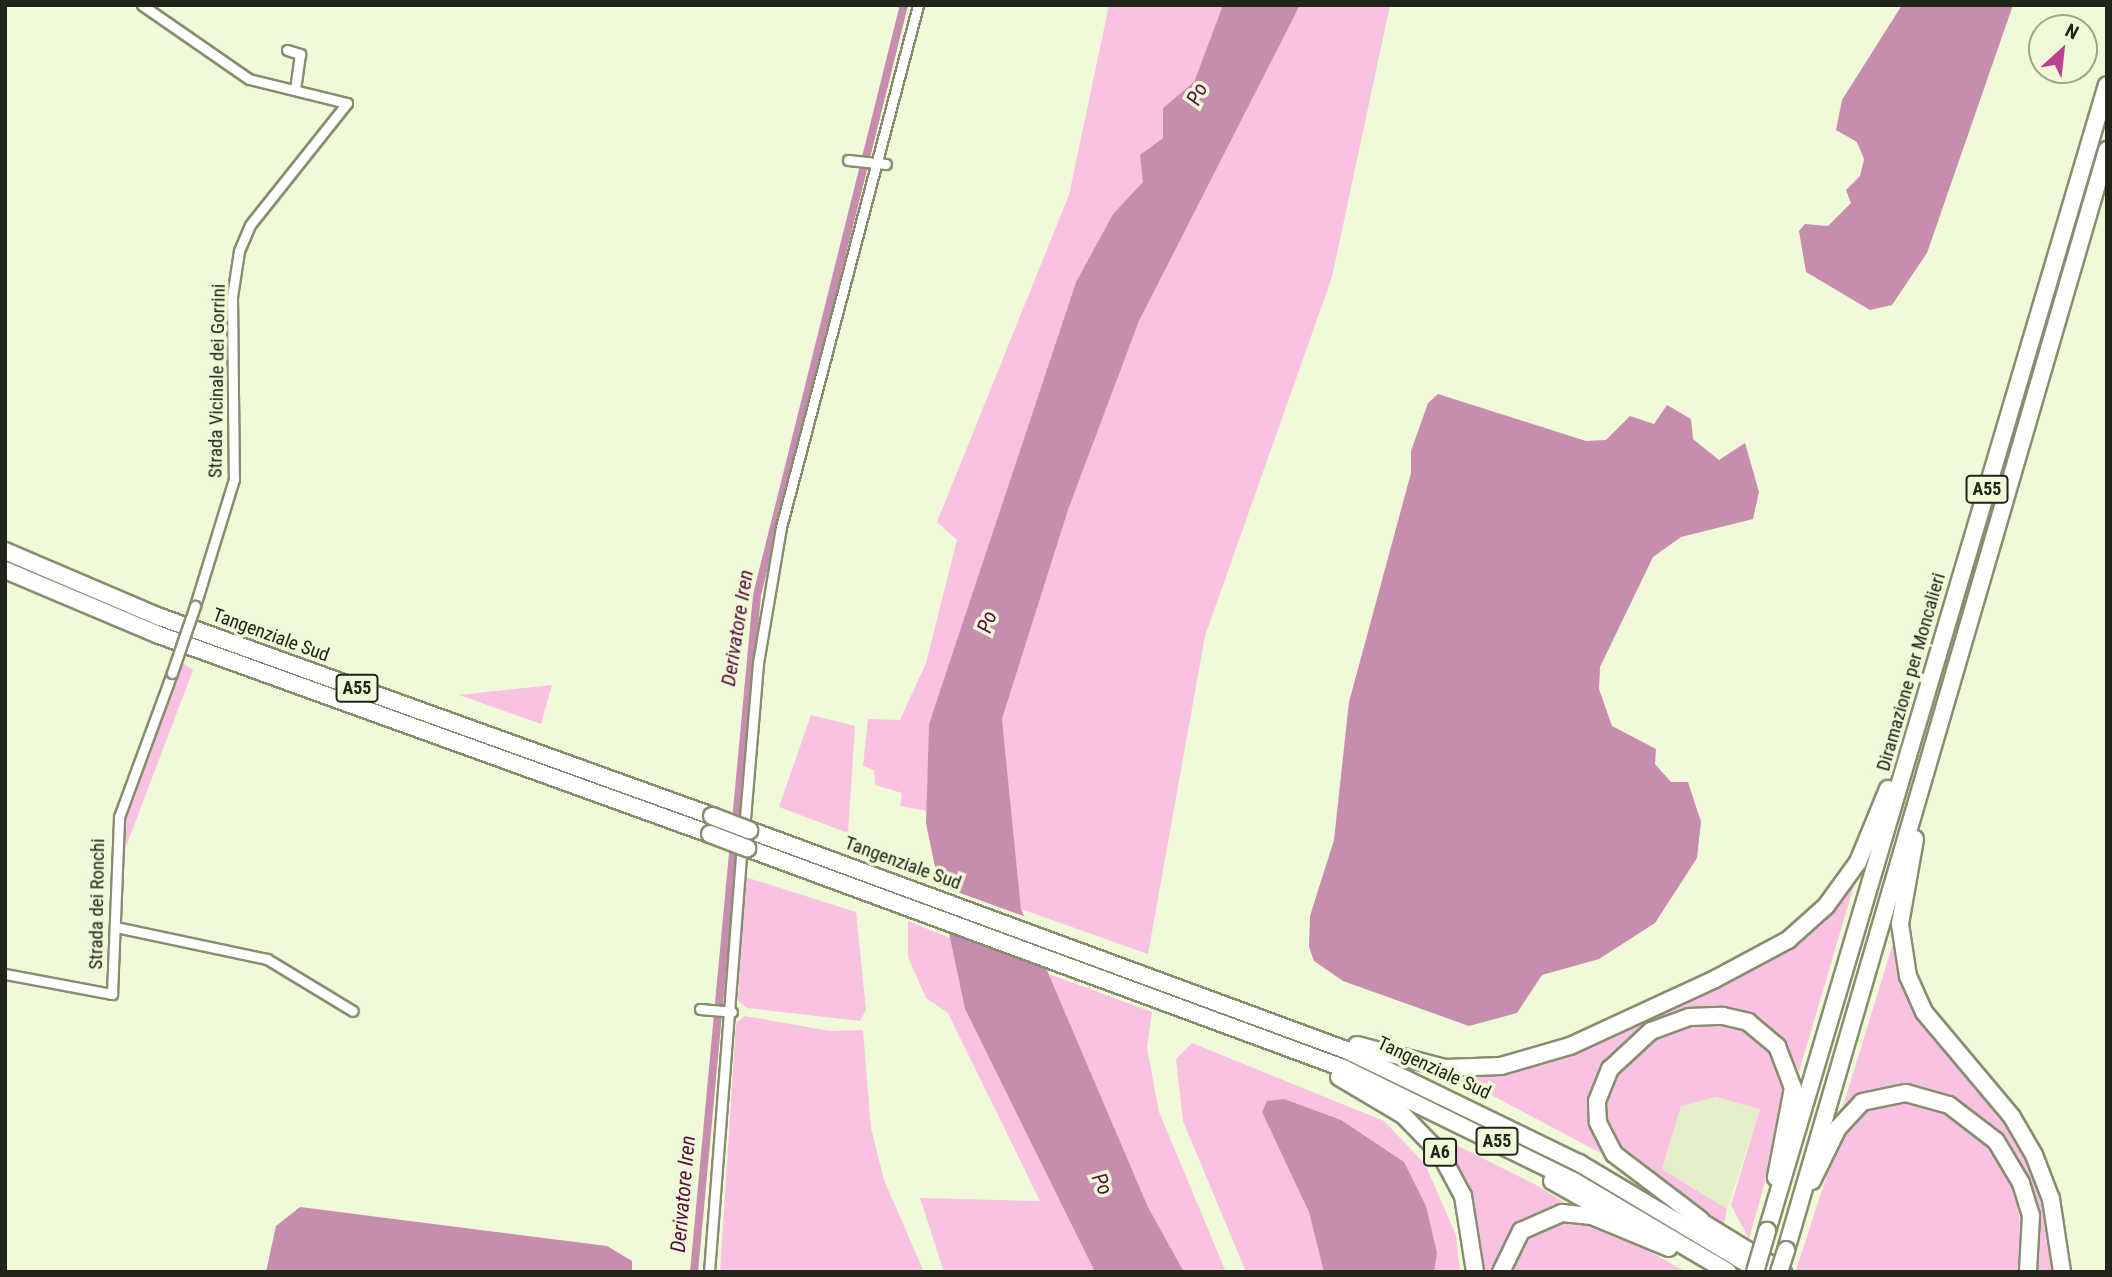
<!DOCTYPE html>
<style>
body{margin:0}
#map{position:relative;width:2112px;height:1277px;overflow:hidden;background:#f0f9d8;font-family:"Roboto Condensed",sans-serif}
div>[style]{position:absolute}
[style*='--x']{left:calc(var(--x)*1px);top:calc(var(--y)*1px);width:calc(var(--w)*1px);rotate:calc(var(--a)*1deg)}
.built>*{inset:0;background:#e4efc7}
.green>*{inset:0;background:#fac2e2}
.water>*{inset:0;background:#c78daf}
.pier>*{inset:0;background:#f0f9d8}
.canal>*{height:8px;margin:-4px;padding:0 4px;transform-origin:4px;border-radius:4px;background:#c78daf}
.roads{filter:drop-shadow(2px 0 #878e70) drop-shadow(-2px 0 #878e70) drop-shadow(0 2px #878e70) drop-shadow(0 -2px #878e70)}
.minor>*{height:9px;margin:-4.5px;padding:0 4.5px;transform-origin:4.5px;border-radius:4.5px;background:#fff}
.motorway>*{height:16px;margin:-8px;padding:0 8px;transform-origin:8px;border-radius:8px;background:#fff}
.bridges{filter:drop-shadow(2px 0 #878e70) drop-shadow(-2px 0 #878e70) drop-shadow(0 2px #878e70) drop-shadow(0 -2px #878e70)}
.minor-bridge>*{height:9px;margin:-4.5px;padding:0 4.5px;transform-origin:4.5px;border-radius:4.5px;background:#fff}
.motorway-bridge>*{height:16px;margin:-8px;padding:0 8px;transform-origin:8px;border-radius:8px;background:#fff}
span{translate:-50% -50%;white-space:nowrap;text-align:center;line-height:1.15;-webkit-text-stroke:7px #f0f9d8;paint-order:stroke}
.shield-label span{padding:2px 5px;background:#f0f9d8;border:2px solid;border-radius:5px;-webkit-text-stroke-width:0}
.shield-label{font-size:18px;color:#212418;font-weight:700}
.street-label{font-size:19px;color:#212418}
.water-label{font-size:21px;color:#530d3e;font-style:italic}
.frame{position:absolute;inset:0;border:7px solid #212418;pointer-events:none}
.north{position:absolute;left:2028px;top:14px;width:70px;height:70px;box-sizing:border-box;background:#f0f9d8;border:2px solid #9da48b;border-radius:50%;rotate:27deg;font-size:19px;font-weight:700;line-height:28px;text-align:center;color:#212418}
.north::after{content:'';display:block;margin:auto;width:24px;height:32px;background:#bb4092;clip-path:polygon(50% 0,100% 100%,50% 72%,0 100%)}
</style>
<div id="map">
<div class="built">
<div style="clip-path:polygon(1716px 1097px,1760px 1109px,1727px 1209px,1662px 1169px,1681px 1106px)"></div>
</div>
<div class="green">
<div style="clip-path:polygon(1109px 5px,1223px 5px,1194px 82px,1164px 108px,1163px 138px,1140px 155px,1144px 182px,1113px 214px,1076px 282px,929px 724px,927px 811px,900px 806px,902px 793px,875px 785px,874px 770px,863px 766px,868px 719px,900px 720px,926px 663px,957px 540px,937px 522px,1069px 195px)"></div>
<div style="clip-path:polygon(1300px 5px,1390px 5px,1332px 277px,1205px 636px,1148px 954px,1021px 909px,1002px 719px,1068px 510px,1139px 321px)"></div>
<div style="clip-path:polygon(181px 662px,193px 670px,121px 860px,120px 834px)"></div>
<div style="clip-path:polygon(552px 685px,541px 724px,459px 695px)"></div>
<div style="clip-path:polygon(811px 715px,855px 726px,848px 833px,779px 807px)"></div>
<div style="clip-path:polygon(745px 877px,856px 912px,866px 1010px,860px 1021px,747px 1008px,738px 1001px)"></div>
<div style="clip-path:polygon(1855px 882px,1799px 1072px,1782px 1039px,1748px 1016px,1645px 1028px,1612px 1056px,1595px 1085px,1591px 1121px,1604px 1155px,1452px 1074px,1497px 1073px,1735px 976px)"></div>
<div style="clip-path:polygon(908px 921px,950px 938px,965px 1009px,1095px 1272px,944px 1272px,920px 1198px,1040px 1201px,948px 1013px,926px 998px,908px 957px)"></div>
<div style="clip-path:polygon(1895px 937px,1927px 1027px,2017px 1136px,2044px 1196px,2055px 1272px,2032px 1272px,2037px 1242px,1993px 1130px,1980px 1118px,1950px 1099px,1899px 1087px,1843px 1106px)"></div>
<div style="clip-path:polygon(1049px 974px,1152px 1012px,1147px 1048px,1159px 1112px,1226px 1272px,1184px 1272px,1148px 1207px)"></div>
<div style="clip-path:polygon(745px 1016px,830px 1031px,863px 1030px,871px 1128px,884px 1180px,924px 1272px,720px 1272px,736px 1023px)"></div>
<div style="clip-path:polygon(1696px 1023px,1736px 1024px,1765px 1040px,1785px 1079px,1785px 1110px,1749px 1239px,1731px 1205px,1760px 1109px,1716px 1097px,1681px 1106px,1662px 1169px,1727px 1209px,1724px 1224px,1614px 1145px,1604px 1115px,1617px 1070px,1658px 1034px)"></div>
<div style="clip-path:polygon(1192px 1043px,1384px 1121px,1425px 1164px,1456px 1235px,1460px 1272px,1246px 1272px,1183px 1121px,1176px 1059px)"></div>
<div style="clip-path:polygon(1906px 1099px,1958px 1118px,1999px 1159px,2019px 1200px,2021px 1272px,1796px 1270px,1839px 1138px,1865px 1109px)"></div>
<div style="clip-path:polygon(1438px 1136px,1538px 1186px,1568px 1205px,1539px 1211px,1517px 1226px,1502px 1245px,1495px 1272px,1482px 1272px,1471px 1202px)"></div>
<div style="clip-path:polygon(1573px 1219px,1615px 1232px,1686px 1272px,1508px 1272px,1524px 1238px,1553px 1221px)"></div>
</div>
<div class="water">
<div style="clip-path:polygon(1223px 5px,1300px 5px,1139px 321px,1068px 510px,1002px 719px,1021px 909px,1148px 1207px,1184px 1272px,1095px 1272px,965px 1009px,926px 824px,929px 724px,1076px 282px,1113px 214px,1143px 182px,1140px 155px,1163px 138px,1163px 108px,1194px 82px)"></div>
<div style="clip-path:polygon(1902px 5px,2013px 5px,1927px 253px,1892px 305px,1870px 310px,1806px 272px,1799px 231px,1805px 224px,1828px 226px,1851px 203px,1846px 190px,1860px 176px,1864px 159px,1857px 142px,1836px 130px,1842px 100px)"></div>
<div style="clip-path:polygon(1438px 394px,1586px 441px,1606px 440px,1630px 416px,1654px 424px,1667px 405px,1691px 419px,1693px 439px,1719px 460px,1745px 443px,1759px 492px,1753px 519px,1681px 537px,1653px 557px,1600px 667px,1599px 689px,1612px 726px,1656px 749px,1655px 764px,1671px 782px,1688px 782px,1701px 822px,1697px 858px,1655px 923px,1599px 959px,1542px 975px,1517px 1013px,1469px 1026px,1343px 981px,1314px 961px,1309px 947px,1310px 916px,1334px 840px,1349px 702px,1411px 473px,1411px 451px,1428px 403px)"></div>
<div style="clip-path:polygon(1284px 1099px,1341px 1120px,1404px 1162px,1426px 1206px,1437px 1253px,1434px 1272px,1324px 1272px,1309px 1212px,1262px 1112px,1267px 1101px)"></div>
<div style="clip-path:polygon(300px 1207px,607px 1246px,632px 1261px,632px 1272px,266px 1272px,276px 1226px)"></div>
</div>
<div class="pier">
<div style="clip-path:polygon(935px 884px,1029px 918px,1051px 971px,945px 932px)"></div>
</div>
<div class="canal">
<div style="--x:694;--y:1272;--w:680;--a:-84.68"></div>
<div style="--x:757;--y:595;--w:608;--a:-76.01"></div>
</div>
<div class="roads">
<div class="minor">
<div style="--x:142;--y:5;--w:130;--a:34.7"></div>
<div style="--x:249;--y:79;--w:101;--a:13.8"></div>
<div style="--x:347;--y:103;--w:156;--a:128.5"></div>
<div style="--x:250;--y:225;--w:28;--a:113"></div>
<div style="--x:239;--y:251;--w:47;--a:98.7"></div>
<div style="--x:232;--y:297;--w:182;--a:89.4"></div>
<div style="--x:234;--y:479;--w:133;--a:107.1"></div>
<div style="--x:287;--y:50;--w:14;--a:17"></div>
<div style="--x:300;--y:54;--w:34;--a:98"></div>
<div style="--x:848;--y:160;--w:38;--a:6"></div>
<div style="--x:744;--y:830;--w:168;--a:-85.2"></div>
<div style="--x:758;--y:663;--w:138;--a:-80.4"></div>
<div style="--x:781;--y:527;--w:540;--a:-75.29"></div>
<div style="--x:116;--y:927;--w:154;--a:12"></div>
<div style="--x:267;--y:959;--w:100;--a:31.2"></div>
<div style="--x:5;--y:974;--w:109;--a:10.6"></div>
<div style="--x:112;--y:994;--w:177;--a:-87.7"></div>
<div style="--x:119;--y:817;--w:153;--a:-69.8"></div>
<div style="--x:700;--y:1009;--w:32;--a:5"></div>
<div style="--x:709;--y:1272;--w:429;--a:-85.6"></div>
</div>
<div class="motorway">
<div style="--x:5;--y:551;--w:168;--a:23.1"></div>
<div style="--x:160;--y:617;--w:587;--a:19.82"></div>
<div style="--x:5;--y:570;--w:167;--a:22.9"></div>
<div style="--x:159;--y:635;--w:586;--a:19.86"></div>
<div style="--x:749;--y:830;--w:636;--a:20.23"></div>
<div style="--x:1346;--y:1050;--w:259;--a:25.9"></div>
<div style="--x:1579;--y:1163;--w:212;--a:30.9"></div>
<div style="--x:1915;--y:839;--w:86;--a:100"></div>
<div style="--x:1900;--y:924;--w:53;--a:81.3"></div>
<div style="--x:1908;--y:976;--w:39;--a:66"></div>
<div style="--x:1924;--y:1012;--w:137;--a:50"></div>
<div style="--x:2012;--y:1117;--w:44;--a:59.9"></div>
<div style="--x:2034;--y:1155;--w:47;--a:68.9"></div>
<div style="--x:2051;--y:1199;--w:74;--a:81.4"></div>
<div style="--x:747;--y:848;--w:635;--a:20.26"></div>
<div style="--x:1343;--y:1068;--w:255;--a:26.1"></div>
<div style="--x:1572;--y:1180;--w:181;--a:30.5"></div>
<div style="--x:1357;--y:1045;--w:91;--a:14.6"></div>
<div style="--x:1445;--y:1068;--w:56;--a:-2"></div>
<div style="--x:1501;--y:1066;--w:72;--a:-16.2"></div>
<div style="--x:1570;--y:1046;--w:160;--a:-24.8"></div>
<div style="--x:1715;--y:979;--w:83;--a:-28.1"></div>
<div style="--x:1788;--y:940;--w:51;--a:-41.8"></div>
<div style="--x:1826;--y:906;--w:54;--a:-54"></div>
<div style="--x:1858;--y:862;--w:79;--a:-67.7"></div>
<div style="--x:1339;--y:1077;--w:74;--a:30.7"></div>
<div style="--x:1403;--y:1115;--w:53;--a:45.8"></div>
<div style="--x:1440;--y:1153;--w:49;--a:61.9"></div>
<div style="--x:1463;--y:1196;--w:77;--a:81"></div>
<div style="--x:1552;--y:1181;--w:100;--a:29.4"></div>
<div style="--x:1812;--y:1181;--w:59;--a:-63.9"></div>
<div style="--x:1838;--y:1128;--w:35;--a:-47"></div>
<div style="--x:1862;--y:1102;--w:45;--a:-11.6"></div>
<div style="--x:1906;--y:1093;--w:45;--a:15.6"></div>
<div style="--x:1949;--y:1105;--w:59;--a:37.5"></div>
<div style="--x:1996;--y:1141;--w:49;--a:59.2"></div>
<div style="--x:2021;--y:1183;--w:34;--a:73"></div>
<div style="--x:2031;--y:1216;--w:56;--a:93.1"></div>
<div style="--x:1692;--y:1216;--w:107;--a:31.6"></div>
<div style="--x:1701;--y:1220;--w:109;--a:-142.8"></div>
<div style="--x:1614;--y:1154;--w:36;--a:-117"></div>
<div style="--x:1598;--y:1122;--w:21;--a:-93"></div>
<div style="--x:1597;--y:1101;--w:35;--a:-68"></div>
<div style="--x:1610;--y:1069;--w:56;--a:-42.8"></div>
<div style="--x:1651;--y:1031;--w:40;--a:-20.2"></div>
<div style="--x:1689;--y:1017;--w:34;--a:-2"></div>
<div style="--x:1723;--y:1016;--w:26;--a:13"></div>
<div style="--x:1748;--y:1022;--w:38;--a:40"></div>
<div style="--x:1777;--y:1046;--w:45;--a:69.1"></div>
<div style="--x:1793;--y:1088;--w:91;--a:100.8"></div>
<div style="--x:1767;--y:1231;--w:1195;--a:-73.48"></div>
<div style="--x:1786;--y:1250;--w:1146;--a:-73.73"></div>
<div style="--x:1501;--y:1272;--w:46;--a:-64"></div>
<div style="--x:1521;--y:1231;--w:45;--a:-23.7"></div>
<div style="--x:1562;--y:1213;--w:30;--a:6"></div>
<div style="--x:1592;--y:1216;--w:83;--a:22.6"></div>
</div>
</div>
<div class="bridges">
<div class="minor-bridge">
<div style="--x:172;--y:673;--w:71;--a:-71.1"></div>
</div>
<div class="motorway-bridge">
<div style="--x:712;--y:816;--w:40;--a:21"></div>
<div style="--x:710;--y:834;--w:40;--a:21"></div>
<div style="--x:1755;--y:1272;--w:43;--a:-73.7"></div>
<div style="--x:1779;--y:1272;--w:23;--a:-72"></div>
</div>
</div>
<div class="shield-label">
<span style="left:1987px;top:489px">A55</span>
<span style="left:357px;top:688px">A55</span>
<span style="left:1497px;top:1141px">A55</span>
<span style="left:1440px;top:1152px">A6</span>
</div>
<div class="street-label">
<span style="left:217px;top:381px;rotate:-89deg">Strada Vicinale dei Gorrini</span>
<span style="left:271px;top:635px;rotate:20deg">Tangenziale Sud</span>
<span style="left:1911px;top:672px;rotate:-74deg">Diramazione per Moncalieri</span>
<span style="left:903px;top:863px;rotate:20deg">Tangenziale Sud</span>
<span style="left:97px;top:904px;rotate:-89deg">Strada dei Ronchi</span>
<span style="left:1434px;top:1068px;rotate:25deg">Tangenziale Sud</span>
</div>
<div class="water-label">
<span style="left:1197px;top:94px;rotate:-64deg">Po</span>
<span style="left:987px;top:622px;rotate:-72deg">Po</span>
<span style="left:737px;top:628px;rotate:-81deg">Derivatore Iren</span>
<span style="left:1102px;top:1184px;rotate:65deg">Po</span>
<span style="left:683px;top:1194px;rotate:-85deg">Derivatore Iren</span>
</div>
<div class="frame"></div>
<div class="north">N</div>
</div>
